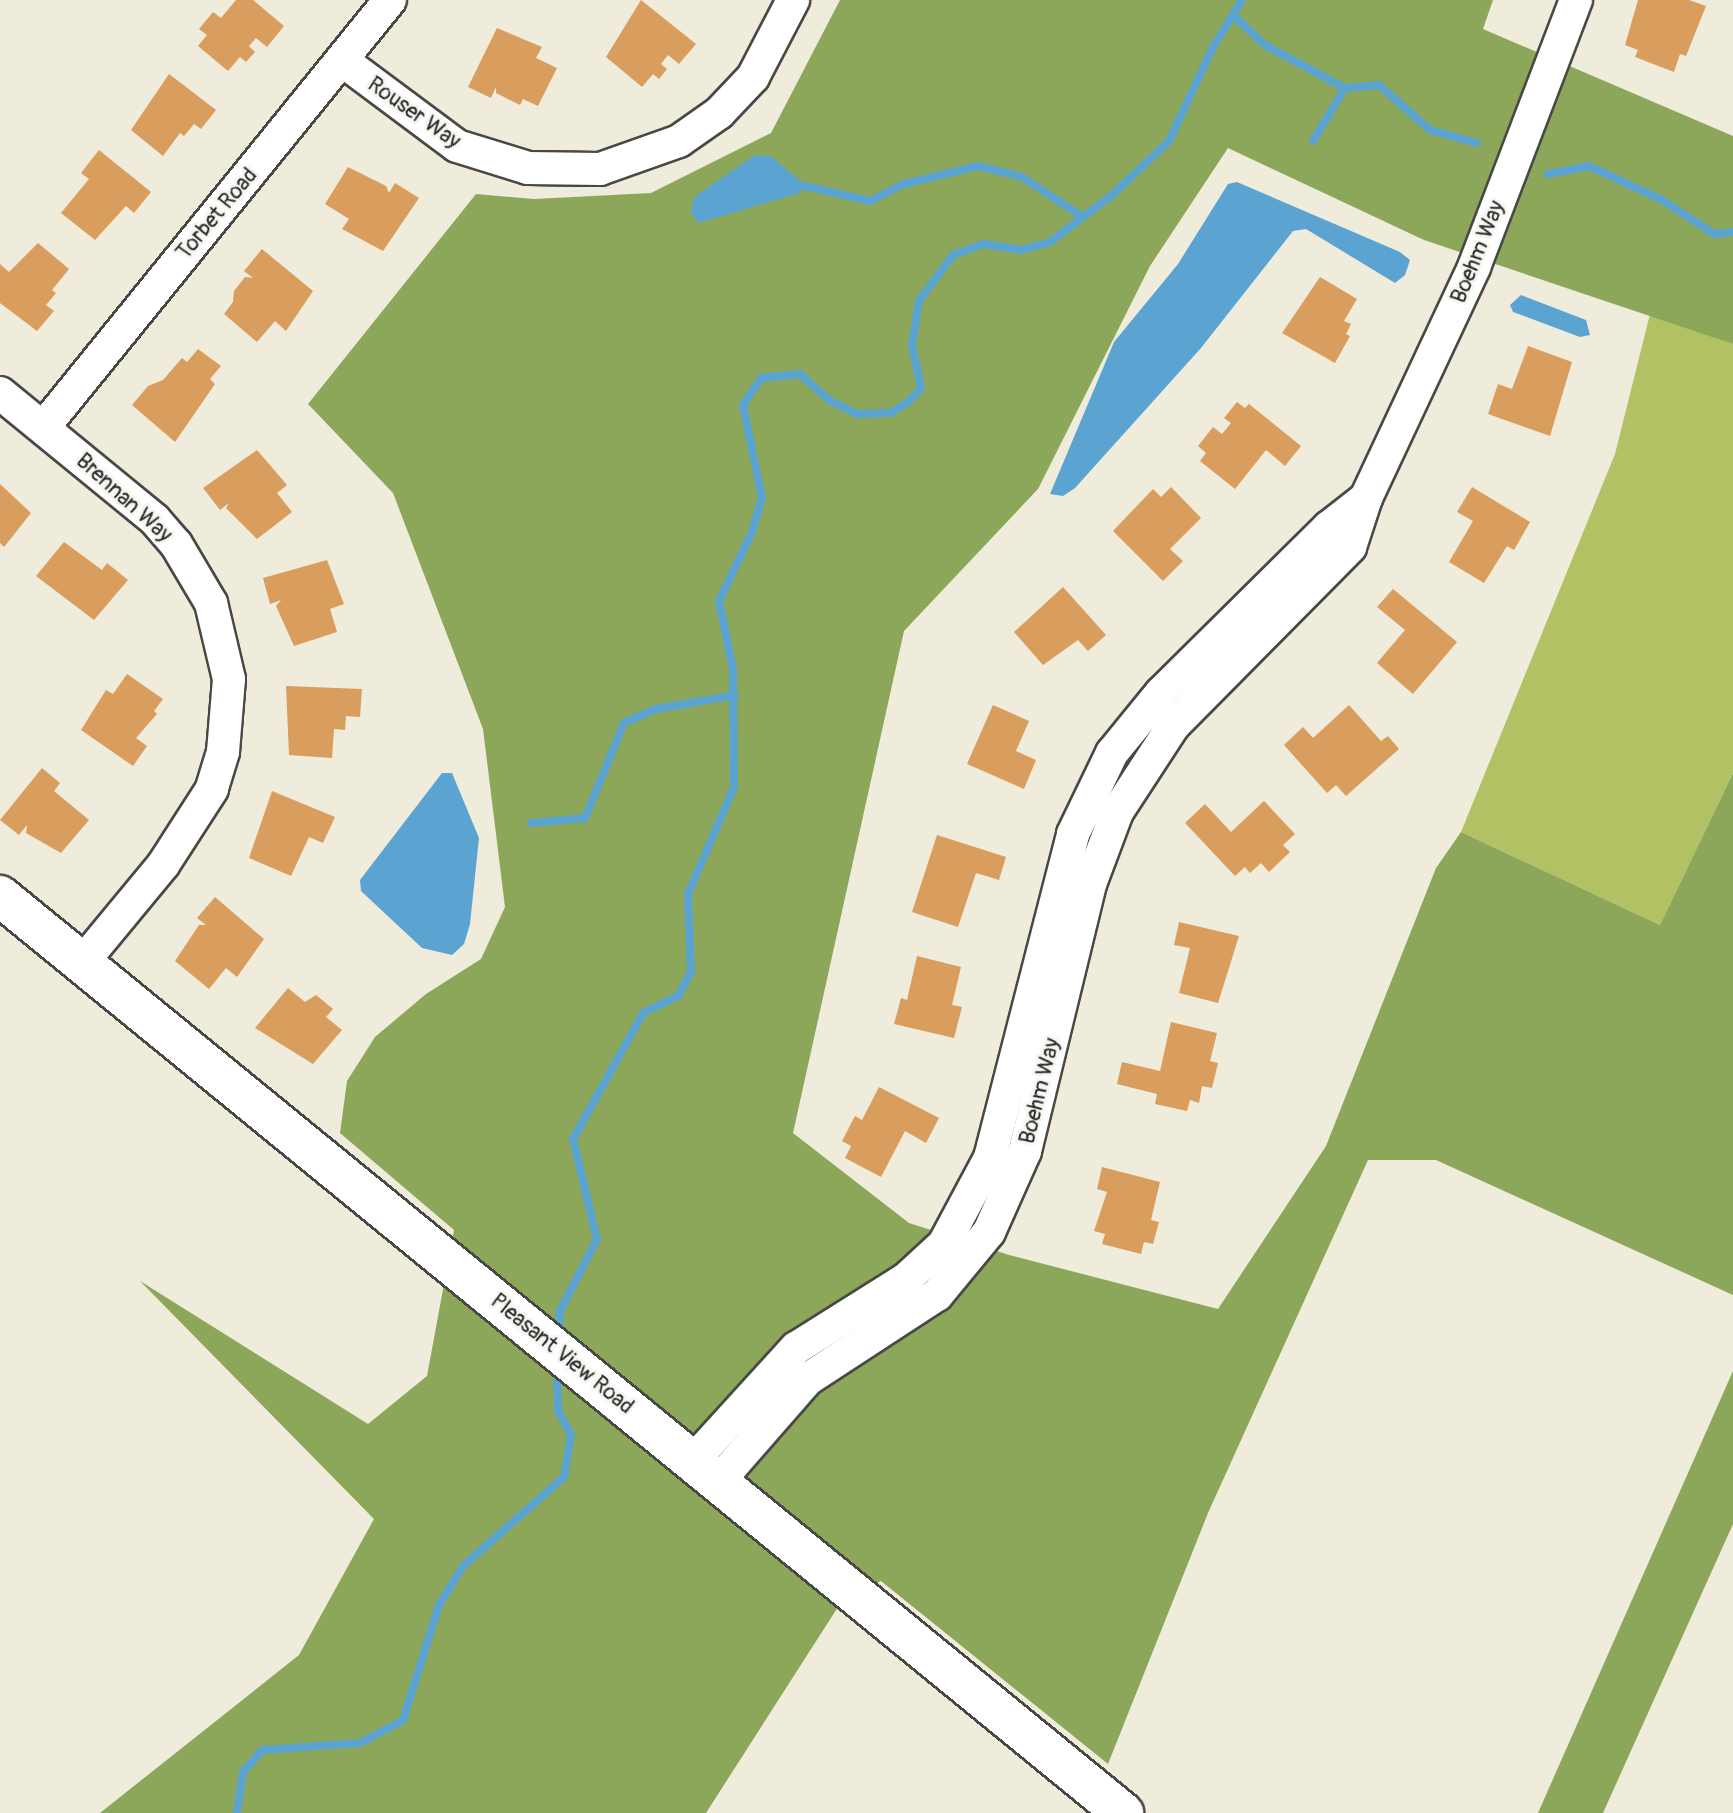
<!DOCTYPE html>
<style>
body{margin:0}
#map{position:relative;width:1733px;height:1813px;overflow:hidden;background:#efecdb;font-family:Pangolin,sans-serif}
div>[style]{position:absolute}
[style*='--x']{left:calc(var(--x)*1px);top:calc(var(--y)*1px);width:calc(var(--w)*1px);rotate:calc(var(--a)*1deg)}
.green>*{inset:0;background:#b1c163}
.forest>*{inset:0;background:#8ca759}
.water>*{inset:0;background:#5ba4d2}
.stream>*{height:8px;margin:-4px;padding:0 4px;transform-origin:4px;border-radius:4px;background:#5ba4d2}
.building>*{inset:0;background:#d99d5e}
.roads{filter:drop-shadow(2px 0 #484845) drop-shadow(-2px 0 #484845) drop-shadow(0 2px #484845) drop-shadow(0 -2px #484845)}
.minor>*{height:32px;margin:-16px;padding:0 16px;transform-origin:16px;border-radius:16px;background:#fff}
.tertiary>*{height:40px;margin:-20px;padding:0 20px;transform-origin:20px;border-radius:20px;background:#fff}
span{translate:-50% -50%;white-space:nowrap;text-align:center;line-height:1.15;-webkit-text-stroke:6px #f6f6f2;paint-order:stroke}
.street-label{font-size:22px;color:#2b2b2b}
</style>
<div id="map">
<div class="green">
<div style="clip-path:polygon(1650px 314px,1733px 344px,1733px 773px,1660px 925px,1461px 832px,1615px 454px)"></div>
</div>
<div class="forest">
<div style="clip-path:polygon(840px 0,1493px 0,1483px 29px,1733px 136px,1733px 344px,1424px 240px,1228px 148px,1150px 266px,1038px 489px,904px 631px,793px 1133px,909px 1223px,1009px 1255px,1218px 1309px,1326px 1146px,1436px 868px,1461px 832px,1660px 925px,1733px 773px,1733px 1295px,1436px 1160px,1368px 1160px,1208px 1513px,1108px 1764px,881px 1581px,838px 1607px,706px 1813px,100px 1813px,299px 1655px,374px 1519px,140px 1281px,368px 1424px,427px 1376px,454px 1230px,340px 1133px,347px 1081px,375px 1037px,426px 994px,481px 959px,505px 907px,483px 729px,393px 493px,308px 404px,476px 194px,534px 199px,651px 193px,771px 133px)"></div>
<div style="clip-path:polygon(1733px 1371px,1733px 1524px,1603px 1813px,1538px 1813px)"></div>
</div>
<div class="water">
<div style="clip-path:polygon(755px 155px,771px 156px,806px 186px,800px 193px,698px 223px,691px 212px,694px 197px)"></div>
<div style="clip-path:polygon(1237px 182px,1400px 252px,1410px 260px,1405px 275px,1395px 283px,1306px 229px,1293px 231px,1201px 348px,1075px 488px,1063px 496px,1050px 494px,1114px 342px,1178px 264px,1228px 184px)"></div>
<div style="clip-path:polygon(1521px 295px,1586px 320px,1590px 335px,1580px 337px,1513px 312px,1510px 305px)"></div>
<div style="clip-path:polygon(442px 773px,452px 773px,479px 838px,470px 924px,464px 944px,452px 955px,422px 948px,361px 891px,360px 880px)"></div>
</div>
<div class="stream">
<div style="--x:1233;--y:15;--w:44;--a:43.2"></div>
<div style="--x:1265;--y:45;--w:91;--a:28.3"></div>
<div style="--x:1345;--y:88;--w:34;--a:-5"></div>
<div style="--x:1379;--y:85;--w:68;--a:41.4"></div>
<div style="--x:1430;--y:130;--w:49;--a:15.5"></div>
<div style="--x:1313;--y:141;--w:62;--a:-58.9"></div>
<div style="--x:1548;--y:174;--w:42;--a:-11"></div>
<div style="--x:1589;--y:166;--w:81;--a:25"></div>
<div style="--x:1662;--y:200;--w:62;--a:33.2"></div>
<div style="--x:1714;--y:234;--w:19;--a:-6"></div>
<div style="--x:801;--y:185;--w:71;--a:13.1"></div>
<div style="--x:870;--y:201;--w:38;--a:-27"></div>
<div style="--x:904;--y:184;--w:76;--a:-13.7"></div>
<div style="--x:978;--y:166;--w:45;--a:14"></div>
<div style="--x:1022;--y:177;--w:73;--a:33.3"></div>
<div style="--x:531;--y:823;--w:54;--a:-5.3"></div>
<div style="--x:585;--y:818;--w:103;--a:-67.7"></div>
<div style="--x:624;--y:723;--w:35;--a:-24"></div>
<div style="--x:656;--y:709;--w:80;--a:-10"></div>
<div style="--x:559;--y:1336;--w:25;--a:-88"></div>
<div style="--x:560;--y:1311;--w:81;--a:-62.8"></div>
<div style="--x:597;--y:1239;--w:103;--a:-103.5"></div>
<div style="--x:573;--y:1139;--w:144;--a:-60.9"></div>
<div style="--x:643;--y:1013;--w:39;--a:-26"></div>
<div style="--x:678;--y:996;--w:27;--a:-62"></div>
<div style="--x:691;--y:972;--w:78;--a:-92.2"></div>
<div style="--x:688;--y:894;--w:116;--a:-66.7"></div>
<div style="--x:734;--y:787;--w:118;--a:-90.5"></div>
<div style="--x:733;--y:669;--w:69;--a:-101.6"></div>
<div style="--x:719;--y:601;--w:76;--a:-64.4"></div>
<div style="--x:752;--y:532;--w:35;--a:-74"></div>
<div style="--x:762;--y:498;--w:95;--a:-101.5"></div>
<div style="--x:743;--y:405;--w:32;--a:-56"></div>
<div style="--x:761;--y:378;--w:39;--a:-6"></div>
<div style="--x:800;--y:374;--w:39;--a:42"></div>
<div style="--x:829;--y:400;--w:31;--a:27"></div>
<div style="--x:857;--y:414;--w:34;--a:-2"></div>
<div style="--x:891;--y:413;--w:20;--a:-33"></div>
<div style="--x:908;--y:402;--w:19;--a:-47"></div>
<div style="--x:921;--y:388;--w:44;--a:-101.8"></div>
<div style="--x:912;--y:345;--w:45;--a:-81"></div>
<div style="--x:919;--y:301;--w:57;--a:-53.5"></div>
<div style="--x:953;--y:255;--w:33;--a:-20"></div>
<div style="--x:984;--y:244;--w:37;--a:9"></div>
<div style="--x:1021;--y:250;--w:30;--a:-15"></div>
<div style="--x:1050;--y:242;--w:78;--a:-37.2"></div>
<div style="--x:1112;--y:195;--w:79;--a:-43.5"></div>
<div style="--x:1169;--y:141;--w:104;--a:-64.9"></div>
<div style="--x:1213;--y:47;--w:55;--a:-58.3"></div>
<div style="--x:237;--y:1813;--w:41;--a:-81.7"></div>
<div style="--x:243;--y:1772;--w:29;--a:-49"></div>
<div style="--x:262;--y:1750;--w:98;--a:-4.1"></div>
<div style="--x:360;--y:1743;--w:49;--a:-28.1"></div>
<div style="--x:403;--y:1720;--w:121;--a:-72.6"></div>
<div style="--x:439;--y:1605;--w:46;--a:-58.4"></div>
<div style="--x:463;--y:1566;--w:135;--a:-41.4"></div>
<div style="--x:564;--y:1477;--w:43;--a:-80.5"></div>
<div style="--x:571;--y:1435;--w:27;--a:-118"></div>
<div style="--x:558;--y:1411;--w:45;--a:-91.3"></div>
</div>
<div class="building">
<div style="clip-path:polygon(236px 0,253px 0,284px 26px,267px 47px,256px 38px,249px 46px,255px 52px,246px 62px,240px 57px,228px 71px,198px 46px,207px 35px,199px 29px,213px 12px,221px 18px)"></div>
<div style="clip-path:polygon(641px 0,696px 44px,679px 64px,668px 55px,661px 64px,667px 69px,659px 79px,653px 74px,642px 87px,606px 57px)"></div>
<div style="clip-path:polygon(1638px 0,1689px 0,1706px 6px,1686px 56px,1680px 54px,1674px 72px,1635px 57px,1638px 50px,1625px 45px)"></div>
<div style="clip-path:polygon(497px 28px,542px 47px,536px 58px,557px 68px,538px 106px,523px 99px,520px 105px,496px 93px,496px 87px,491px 98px,468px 87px)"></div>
<div style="clip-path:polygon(169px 74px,216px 110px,201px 129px,194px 124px,184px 136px,180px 133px,163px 156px,131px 130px)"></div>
<div style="clip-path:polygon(99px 150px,151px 192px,134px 213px,126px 206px,95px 240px,61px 213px,89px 179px,81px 173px)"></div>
<div style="clip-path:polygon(348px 167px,386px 186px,389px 193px,395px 183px,419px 198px,383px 251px,342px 229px,349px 219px,325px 204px)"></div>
<div style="clip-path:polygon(38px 243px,69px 269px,52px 290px,56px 293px,46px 305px,54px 311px,37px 331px,0 303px,0 264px,9px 272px)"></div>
<div style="clip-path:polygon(262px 249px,313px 291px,286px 331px,275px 321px,257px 342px,224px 314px,233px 302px,234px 291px,245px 277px,253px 278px,244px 271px)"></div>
<div style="clip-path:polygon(1320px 277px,1357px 299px,1344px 321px,1351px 324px,1346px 334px,1350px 336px,1335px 363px,1282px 333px)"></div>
<div style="clip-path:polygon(1528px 346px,1572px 362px,1550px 436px,1488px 414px,1498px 384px,1512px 389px)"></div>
<div style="clip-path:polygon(198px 349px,221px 366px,210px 379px,215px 384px,175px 442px,132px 405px,148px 386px,163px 380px,182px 358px,187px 362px)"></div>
<div style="clip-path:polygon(1237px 402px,1245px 408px,1249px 404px,1301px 446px,1285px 466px,1266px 450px,1235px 489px,1200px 461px,1206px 453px,1198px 446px,1213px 427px,1222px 434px,1231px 423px,1224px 418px)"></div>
<div style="clip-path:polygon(257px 450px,287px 485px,277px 493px,292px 512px,257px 539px,226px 508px,229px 503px,220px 510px,203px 488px)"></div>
<div style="clip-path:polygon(0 484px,31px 513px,4px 547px,0 543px)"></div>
<div style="clip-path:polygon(1171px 487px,1201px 518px,1170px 549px,1183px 561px,1163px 581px,1113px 531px,1153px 489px,1161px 497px)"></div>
<div style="clip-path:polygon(1472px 487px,1530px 522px,1514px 550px,1507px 546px,1484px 583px,1449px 562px,1473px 521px,1457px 512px)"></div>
<div style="clip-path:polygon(64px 542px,102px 570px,107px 563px,128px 580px,94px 620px,36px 576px)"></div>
<div style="clip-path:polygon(327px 560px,344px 604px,330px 609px,337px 632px,294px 646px,276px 606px,281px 600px,270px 604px,263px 578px)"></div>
<div style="clip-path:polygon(1063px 587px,1106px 635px,1088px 651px,1078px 640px,1043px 665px,1014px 632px)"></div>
<div style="clip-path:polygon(1393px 589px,1457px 642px,1413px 694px,1377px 663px,1405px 630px,1377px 607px)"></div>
<div style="clip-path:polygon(127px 674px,163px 699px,154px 711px,157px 714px,136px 738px,147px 746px,133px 766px,81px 730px,106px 690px,113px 694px)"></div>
<div style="clip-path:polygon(286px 686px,362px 689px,360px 717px,346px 716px,345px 730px,334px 729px,332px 758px,289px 755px)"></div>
<div style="clip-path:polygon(993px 705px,1029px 721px,1016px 751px,1036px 760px,1024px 789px,967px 764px)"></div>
<div style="clip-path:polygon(1349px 705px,1381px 741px,1388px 736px,1399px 749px,1346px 796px,1336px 785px,1327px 793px,1284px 745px,1303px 727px,1313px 738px)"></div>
<div style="clip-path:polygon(42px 768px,60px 783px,54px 791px,89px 820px,61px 853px,26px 833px,27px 825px,19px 835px,0 820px)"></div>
<div style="clip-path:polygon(272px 791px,335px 817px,323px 843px,309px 837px,291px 876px,249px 858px)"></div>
<div style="clip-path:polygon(1264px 801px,1295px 834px,1283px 845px,1290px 852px,1269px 872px,1261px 863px,1250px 873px,1245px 867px,1235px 876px,1185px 823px,1205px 804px,1231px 832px)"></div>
<div style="clip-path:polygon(937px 835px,1006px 857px,999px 880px,976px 873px,958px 927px,912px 912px)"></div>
<div style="clip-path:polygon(215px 897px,264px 939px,237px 977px,226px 968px,209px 989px,175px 961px,199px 925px,206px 925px,197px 918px)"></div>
<div style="clip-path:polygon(1179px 922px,1239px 936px,1218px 1003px,1179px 993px,1190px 948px,1174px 945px)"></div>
<div style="clip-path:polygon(917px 956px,961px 967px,952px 1005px,962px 1007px,954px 1038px,894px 1024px,901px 998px,907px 1000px)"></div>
<div style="clip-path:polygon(288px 988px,305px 1002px,316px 995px,333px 1009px,326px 1017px,342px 1030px,313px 1064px,255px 1028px)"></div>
<div style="clip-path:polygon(1171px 1022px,1217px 1033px,1210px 1061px,1218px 1063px,1212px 1088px,1202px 1086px,1199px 1103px,1190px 1100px,1187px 1111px,1155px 1104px,1157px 1094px,1117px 1084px,1122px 1062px,1160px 1071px)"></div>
<div style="clip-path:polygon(879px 1087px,939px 1118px,926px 1143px,905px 1131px,881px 1177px,845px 1158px,851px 1146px,842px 1141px,855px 1116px,862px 1120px)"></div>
<div style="clip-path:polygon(1102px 1167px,1160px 1182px,1151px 1220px,1159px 1222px,1153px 1244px,1144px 1242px,1141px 1254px,1102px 1244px,1105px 1234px,1094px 1231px,1107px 1192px,1097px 1189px)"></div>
</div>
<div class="roads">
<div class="minor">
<div style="--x:343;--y:61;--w:142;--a:36.7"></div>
<div style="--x:457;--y:146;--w:74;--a:17.2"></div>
<div style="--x:528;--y:168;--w:72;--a:0.8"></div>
<div style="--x:600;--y:169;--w:84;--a:-19.5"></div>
<div style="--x:679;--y:141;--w:49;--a:-35"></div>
<div style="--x:719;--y:113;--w:50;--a:-46.6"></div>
<div style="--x:753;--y:77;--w:87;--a:-62.5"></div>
<div style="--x:0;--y:393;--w:200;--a:39.3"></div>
<div style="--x:155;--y:520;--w:32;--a:49"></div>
<div style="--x:176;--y:544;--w:69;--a:59.3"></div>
<div style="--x:211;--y:603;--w:78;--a:76.7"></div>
<div style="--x:229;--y:679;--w:73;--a:94.7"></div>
<div style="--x:223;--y:752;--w:39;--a:107"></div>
<div style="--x:212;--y:789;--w:90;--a:122.8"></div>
<div style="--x:163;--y:865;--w:127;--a:129.6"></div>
<div style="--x:43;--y:428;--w:551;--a:-50.97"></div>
<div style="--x:693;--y:1461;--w:153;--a:-47.7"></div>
<div style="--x:796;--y:1348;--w:130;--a:-32.1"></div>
<div style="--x:906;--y:1279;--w:52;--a:-42.6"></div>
<div style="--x:944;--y:1244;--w:98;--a:-61.9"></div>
<div style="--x:990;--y:1158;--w:334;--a:-75.6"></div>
<div style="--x:1073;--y:834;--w:90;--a:-64.3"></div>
<div style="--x:1112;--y:753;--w:77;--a:-50.8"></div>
<div style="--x:1161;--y:693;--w:236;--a:-44.7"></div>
<div style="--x:1329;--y:527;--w:47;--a:-38.1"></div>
<div style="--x:718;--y:1482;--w:137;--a:-48.9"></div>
<div style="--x:808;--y:1379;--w:154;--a:-33.1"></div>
<div style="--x:937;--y:1295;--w:82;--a:-50.5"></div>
<div style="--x:989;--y:1232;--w:89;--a:-66"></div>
<div style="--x:1025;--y:1151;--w:275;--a:-76.3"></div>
<div style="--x:1090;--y:884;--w:77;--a:-69.4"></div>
<div style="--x:1117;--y:812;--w:103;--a:-56.9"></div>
<div style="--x:1173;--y:726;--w:252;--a:-45.3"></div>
<div style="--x:1350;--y:547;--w:52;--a:-71.9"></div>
<div style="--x:1366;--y:498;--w:255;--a:-64.9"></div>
<div style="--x:1474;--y:267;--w:286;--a:-69.1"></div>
</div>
<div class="tertiary">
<div style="--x:0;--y:896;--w:1450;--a:39.23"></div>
</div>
</div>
<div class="street-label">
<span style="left:414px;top:113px;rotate:35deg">Rouser Way</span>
<span style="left:217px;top:214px;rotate:-50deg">Torbet Road</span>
<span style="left:1478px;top:252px;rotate:-68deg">Boehm Way</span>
<span style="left:124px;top:498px;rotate:42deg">Brennan Way</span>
<span style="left:1040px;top:1091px;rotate:-76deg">Boehm Way</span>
<span style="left:562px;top:1354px;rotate:39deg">Pleasant View Road</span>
</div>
</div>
